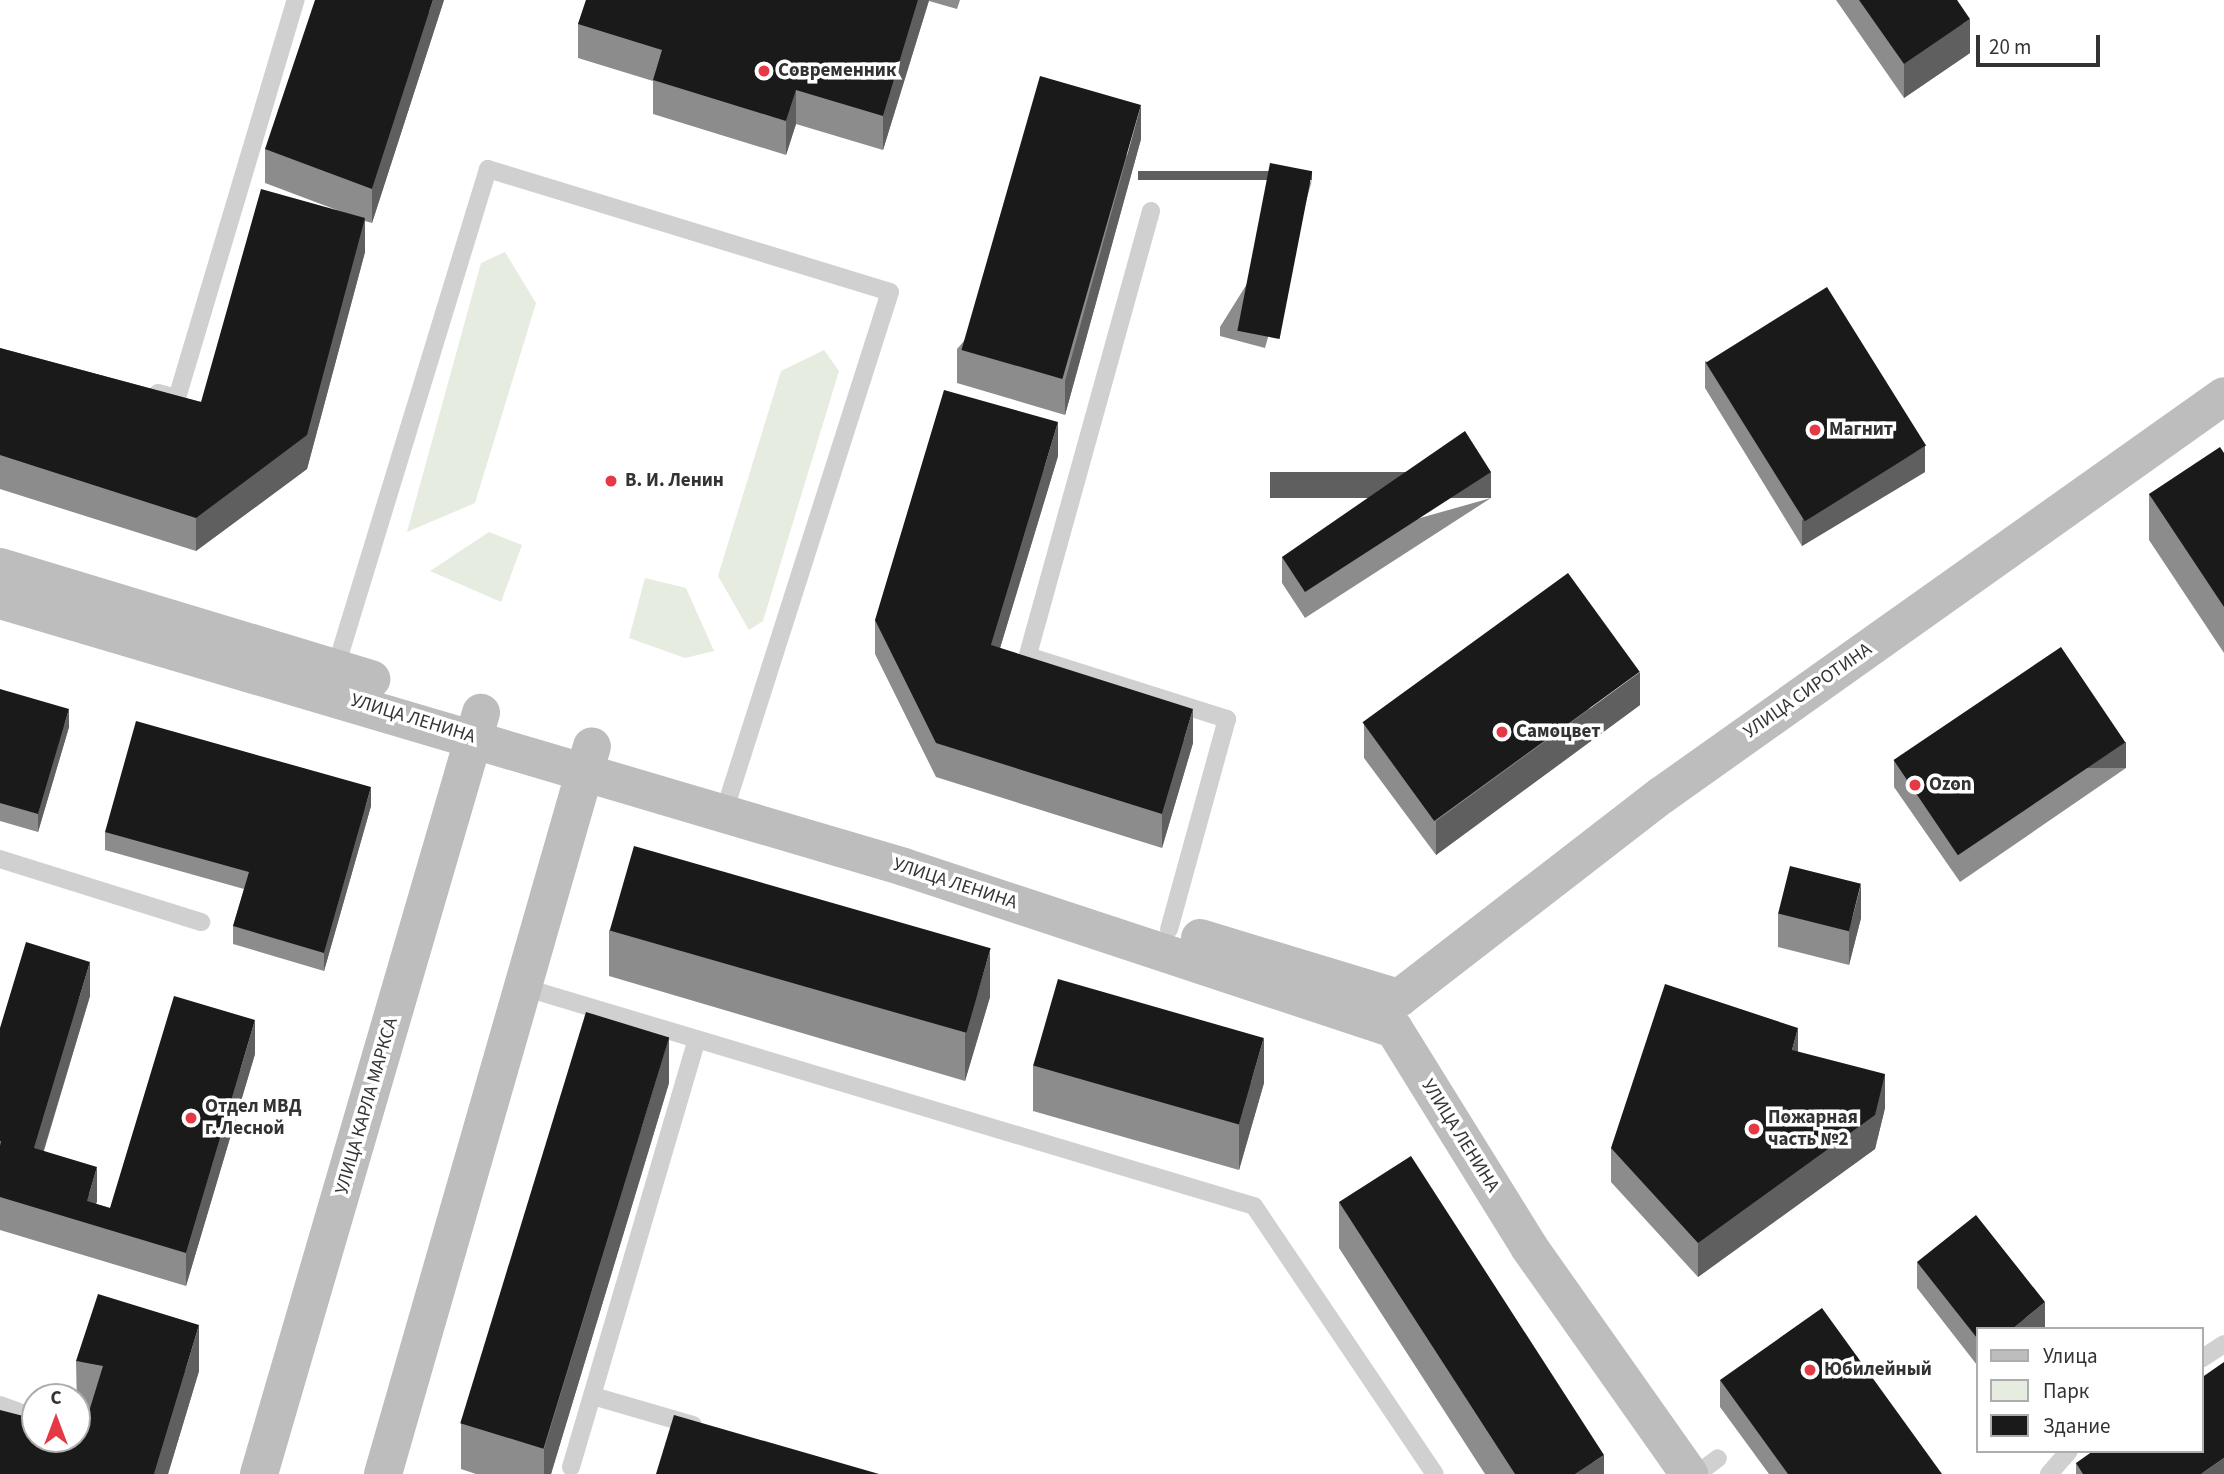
<!DOCTYPE html>
<meta charset="utf-8">
<style>
body{margin:0}
#map{position:relative;width:2224px;height:1474px;overflow:hidden;background:#fff;font-family:"Source Sans 3",sans-serif}
div>[style]{position:absolute}
[style*='--x']{left:calc(var(--x)*1px);top:calc(var(--y)*1px);width:calc(var(--w)*1px);rotate:calc(var(--a)*1deg)}
.green>*{inset:0;background:#e6ecdf}
.service>*{height:18px;margin:-9px;padding:0 9px;transform-origin:9px;border-radius:9px;background:#d0d0d0}
.secondary>*{height:38px;margin:-19px;padding:0 19px;transform-origin:19px;border-radius:19px;background:#bdbdbd}
.wall>*{inset:0;background:#8c8c8c}
.shaded-wall>*{inset:0;background:#5f5f5f;transform-origin:0 0}
.building>*{inset:0;background:#1a1a1a;transform-origin:0 0}
.dots>*{width:19px;height:19px;translate:-50% -50%;box-sizing:border-box;border:4px solid #fff;border-radius:50%}
span{translate:-50% -50%;white-space:nowrap;text-align:center;line-height:1.15;-webkit-text-stroke:7px #fff;paint-order:stroke}
.poi-label{font-size:19px;color:#333;font-weight:700}
.left{translate:0 -50%;text-align:left}
.street-label{font-size:19px;color:#333}
.legend{position:absolute;left:1976px;top:1327px;width:228px;height:126px;box-sizing:border-box;background:#fff;border:2px solid #adadad;margin:0;padding:9px 12px;list-style:none;font-size:21px;color:#333}
.legend li{display:flex;align-items:center;gap:14px;height:35px}
.legend b{width:35px;border:2px solid #adadad}
.north{position:absolute;left:21px;top:1383px;width:70px;height:70px;box-sizing:border-box;background:#fff;border:2px solid #adadad;border-radius:50%;rotate:0deg;font-size:19px;font-weight:700;line-height:28px;text-align:center;color:#333}
.north::after{content:'';display:block;margin:auto;width:24px;height:32px;background:#e63946;clip-path:polygon(50% 0,100% 100%,50% 72%,0 100%)}
.scale{position:absolute;left:1976px;top:35px;width:124px;height:32px;box-sizing:border-box;border:4px solid #333;border-top:0;padding-left:9px;font-size:21px;line-height:24px;white-space:nowrap;color:#333;-webkit-text-stroke:5px #fff;paint-order:stroke}
</style>
<div id="map">
<div class="green">
<div style="clip-path:polygon(505px 252px,536px 303px,475px 503px,407px 532px,481px 263px)"></div>
<div style="clip-path:polygon(824px 350px,839px 371px,763px 621px,749px 630px,718px 576px,781px 371px)"></div>
<div style="clip-path:polygon(489px 532px,522px 545px,501px 602px,430px 571px)"></div>
<div style="clip-path:polygon(645px 578px,686px 588px,714px 651px,685px 658px,629px 638px)"></div>
</div>
<div class="service">
<div style="--x:1151;--y:211;--w:462;--a:105.5"></div>
<div style="--x:1028;--y:656;--w:209;--a:17.6"></div>
<div style="--x:1227;--y:719;--w:218;--a:105.4"></div>
<div style="--x:158;--y:393;--w:20;--a:15"></div>
<div style="--x:177;--y:398;--w:415;--a:-73.4"></div>
<div style="--x:335;--y:670;--w:524;--a:-73.02"></div>
<div style="--x:488;--y:169;--w:420;--a:17"></div>
<div style="--x:890;--y:292;--w:546;--a:107.7"></div>
<div style="--x:0;--y:859;--w:211;--a:17.4"></div>
<div style="--x:523;--y:987;--w:763;--a:16.68"></div>
<div style="--x:1254;--y:1206;--w:323;--a:56"></div>
<div style="--x:2201;--y:1359;--w:27;--a:-33"></div>
<div style="--x:593;--y:1396;--w:104;--a:16.2"></div>
<div style="--x:0;--y:1405;--w:37;--a:20"></div>
<div style="--x:571;--y:1467;--w:446;--a:-73.6"></div>
<div style="--x:1697;--y:1474;--w:26;--a:-37"></div>
<div style="--x:2049;--y:1474;--w:30;--a:-49"></div>
</div>
<div class="secondary">
<div style="--x:0;--y:567;--w:388;--a:16.8"></div>
<div style="--x:0;--y:600;--w:943;--a:16.45"></div>
<div style="--x:904;--y:867;--w:516;--a:18.29"></div>
<div style="--x:1394;--y:1029;--w:256;--a:58.2"></div>
<div style="--x:1529;--y:1247;--w:278;--a:54.8"></div>
<div style="--x:1200;--y:938;--w:208;--a:16.8"></div>
<div style="--x:1399;--y:998;--w:332;--a:-37.7"></div>
<div style="--x:1662;--y:795;--w:689;--a:-35.37"></div>
<div style="--x:259;--y:1474;--w:793;--a:-73.74"></div>
<div style="--x:383;--y:1474;--w:757;--a:-73.98"></div>
</div>
<div class="wall">
<div style="clip-path:polygon(444px 0,372px 223px,365px 221px,365px 252px,307px 469px,196px 551px,0 489px,0 348px,201px 402px,342px 212px,265px 183px,265px 149px)"></div>
<div style="clip-path:polygon(586px 0,960px 0,957px 9px,929px 1px,883px 150px,796px 124px,786px 155px,653px 114px,653px 81px,578px 58px,578px 24px)"></div>
<div style="clip-path:polygon(1836px 0,1957px 0,1970px 53px,1904px 98px)"></div>
<div style="clip-path:polygon(1141px 139px,1065px 415px,957px 383px,957px 349px)"></div>
<div style="clip-path:polygon(1312px 180px,1265px 348px,1220px 336px,1220px 327px)"></div>
<div style="clip-path:polygon(1705px 361px,1925px 472px,1802px 546px,1705px 388px)"></div>
<div style="clip-path:polygon(2224px 453px,2224px 653px,2149px 540px,2149px 494px)"></div>
<div style="clip-path:polygon(1058px 456px,1000px 648px,1193px 743px,1162px 848px,936px 777px,875px 654px,875px 620px)"></div>
<div style="clip-path:polygon(1491px 498px,1305px 618px,1282px 583px,1282px 557px)"></div>
<div style="clip-path:polygon(0 689px,69px 727px,38px 832px,0 821px)"></div>
<div style="clip-path:polygon(1640px 705px,1436px 855px,1364px 758px,1364px 724px)"></div>
<div style="clip-path:polygon(1894px 761px,2126px 768px,1960px 882px,1894px 787px)"></div>
<div style="clip-path:polygon(371px 806px,324px 971px,233px 944px,233px 926px,244px 889px,105px 850px,105px 832px)"></div>
<div style="clip-path:polygon(1778px 913px,1861px 918px,1849px 965px,1778px 947px)"></div>
<div style="clip-path:polygon(609px 930px,990px 997px,965px 1081px,609px 976px)"></div>
<div style="clip-path:polygon(90px 996px,44px 1151px,97px 1201px,96px 1204px,110px 1208px,255px 1054px,186px 1286px,0 1230px,0 1028px)"></div>
<div style="clip-path:polygon(1798px 1052px,1885px 1108px,1875px 1149px,1698px 1277px,1611px 1182px,1611px 1148px)"></div>
<div style="clip-path:polygon(1033px 1065px,1264px 1083px,1239px 1170px,1033px 1111px)"></div>
<div style="clip-path:polygon(669px 1083px,551px 1474px,476px 1474px,461px 1469px,461px 1423px)"></div>
<div style="clip-path:polygon(1339px 1202px,1604px 1474px,1485px 1474px,1339px 1248px)"></div>
<div style="clip-path:polygon(1917px 1262px,2045px 1329px,1977px 1329px,1977px 1365px,1917px 1288px)"></div>
<div style="clip-path:polygon(76px 1361px,199px 1371px,168px 1474px,0 1474px,83px 1431px,90px 1409px,77px 1407px)"></div>
<div style="clip-path:polygon(1720px 1380px,1942px 1474px,1769px 1474px,1720px 1407px)"></div>
<div style="clip-path:polygon(2076px 1463px,2224px 1474px,2076px 1474px)"></div>
</div>
<div class="shaded-wall">
<div style="clip-path:polygon(433px 0,444px 0,372px 223px,372px 189px)"></div>
<div style="clip-path:polygon(918px 0,929px 0,883px 150px,883px 116px)"></div>
<div style="clip-path:polygon(1970px 19px,1970px 53px,1904px 98px,1904px 64px)"></div>
<div style="clip-path:polygon(796px 90px,796px 124px,786px 155px,786px 121px)"></div>
<div style="clip-path:polygon(1141px 105px,1141px 139px,1065px 415px,1065px 381px)"></div>
<div style="left:1312px;top:171px;width:9px;height:174px;rotate:90deg"></div>
<div style="clip-path:polygon(365px 218px,365px 252px,307px 469px,196px 551px,196px 518px)"></div>
<div style="clip-path:polygon(1058px 422px,1058px 456px,991px 678px,991px 645px)"></div>
<div style="clip-path:polygon(1925px 446px,1925px 472px,1802px 546px,1802px 520px)"></div>
<div style="left:1491px;top:472px;width:26px;height:221px;rotate:90deg"></div>
<div style="clip-path:polygon(1640px 672px,1640px 705px,1436px 855px,1436px 821px)"></div>
<div style="clip-path:polygon(69px 709px,69px 727px,38px 832px,38px 814px)"></div>
<div style="clip-path:polygon(1193px 709px,1193px 743px,1162px 848px,1162px 814px)"></div>
<div style="left:2126px;top:742px;width:26px;height:201px;rotate:90deg"></div>
<div style="clip-path:polygon(371px 787px,371px 806px,324px 971px,324px 953px)"></div>
<div style="clip-path:polygon(1861px 884px,1861px 918px,1849px 965px,1849px 931px)"></div>
<div style="clip-path:polygon(990px 951px,990px 997px,965px 1081px,965px 1035px)"></div>
<div style="clip-path:polygon(90px 962px,90px 996px,34px 1182px,34px 1148px)"></div>
<div style="clip-path:polygon(255px 1020px,255px 1054px,186px 1286px,186px 1253px)"></div>
<div style="clip-path:polygon(1798px 1028px,1798px 1062px,1792px 1050px)"></div>
<div style="clip-path:polygon(669px 1037px,669px 1083px,551px 1474px,544px 1474px,544px 1449px)"></div>
<div style="clip-path:polygon(1264px 1037px,1264px 1083px,1239px 1170px,1239px 1124px)"></div>
<div style="clip-path:polygon(1885px 1074px,1885px 1108px,1875px 1149px,1698px 1277px,1698px 1243px)"></div>
<div style="clip-path:polygon(97px 1167px,97px 1201px,90px 1224px,87px 1201px)"></div>
<div style="clip-path:polygon(2045px 1302px,2045px 1329px,2012px 1329px)"></div>
<div style="clip-path:polygon(199px 1325px,199px 1371px,168px 1474px,154px 1474px)"></div>
<div style="clip-path:polygon(1604px 1455px,1604px 1474px,1575px 1474px)"></div>
<div style="clip-path:polygon(2224px 1458px,2224px 1474px,2201px 1474px)"></div>
</div>
<div class="building">
<div style="clip-path:polygon(315px 0,433px 0,372px 189px,265px 149px)"></div>
<div style="clip-path:polygon(586px 0,918px 0,883px 116px,796px 90px,786px 121px,653px 80px,662px 50px,578px 24px)"></div>
<div style="clip-path:polygon(1859px 0,1957px 0,1970px 19px,1904px 64px)"></div>
<div style="left:1040px;top:76px;width:105px;height:285px;rotate:16deg"></div>
<div style="left:1270px;top:163px;width:43px;height:171px;rotate:11deg"></div>
<div style="clip-path:polygon(261px 189px,365px 218px,307px 435px,196px 518px,0 455px,0 348px,201px 402px)"></div>
<div style="left:1827px;top:287px;width:187px;height:143px;rotate:58deg"></div>
<div style="clip-path:polygon(944px 390px,1058px 422px,991px 645px,1193px 709px,1162px 814px,936px 743px,875px 620px)"></div>
<div style="clip-path:polygon(1465px 431px,1491px 472px,1305px 592px,1282px 557px)"></div>
<div style="clip-path:polygon(2220px 447px,2224px 453px,2224px 607px,2149px 494px)"></div>
<div style="left:1568px;top:573px;width:122px;height:254px;rotate:54deg"></div>
<div style="left:2061px;top:647px;width:115px;height:202px;rotate:56deg"></div>
<div style="clip-path:polygon(0 689px,69px 709px,38px 814px,0 803px)"></div>
<div style="clip-path:polygon(136px 721px,371px 787px,324px 953px,233px 926px,249px 872px,105px 832px)"></div>
<div style="left:634px;top:846px;width:371px;height:88px;rotate:16deg"></div>
<div style="left:1790px;top:866px;width:73px;height:49px;rotate:14deg"></div>
<div style="clip-path:polygon(26px 942px,90px 962px,34px 1148px,97px 1167px,87px 1201px,110px 1208px,174px 996px,255px 1020px,186px 1253px,0 1197px,0 1146px,1px 1141px,0 1141px,0 1028px)"></div>
<div style="left:1058px;top:979px;width:214px;height:90px;rotate:16deg"></div>
<div style="clip-path:polygon(1665px 984px,1798px 1028px,1792px 1050px,1885px 1074px,1875px 1115px,1698px 1243px,1611px 1148px)"></div>
<div style="left:586px;top:1012px;width:87px;height:430px;rotate:17deg"></div>
<div style="clip-path:polygon(1411px 1156px,1604px 1455px,1575px 1474px,1515px 1474px,1339px 1202px)"></div>
<div style="clip-path:polygon(1976px 1215px,2045px 1302px,2012px 1329px,1977px 1329px,1977px 1338px,1917px 1262px)"></div>
<div style="clip-path:polygon(98px 1294px,199px 1325px,154px 1474px,0 1474px,0 1410px,35px 1419px,35px 1439px,77px 1439px,77px 1430px,83px 1431px,103px 1366px,76px 1361px)"></div>
<div style="clip-path:polygon(1822px 1308px,1942px 1474px,1788px 1474px,1720px 1380px)"></div>
<div style="clip-path:polygon(2224px 1362px,2224px 1458px,2201px 1474px,2083px 1474px,2076px 1463px,2093px 1451px,2201px 1451px,2201px 1378px)"></div>
<div style="clip-path:polygon(674px 1415px,879px 1474px,656px 1474px)"></div>
</div>
<div class="dots">
<div style="left:764px;top:71px;background:#e63946"></div>
<div style="left:1815px;top:430px;background:#e63946"></div>
<div style="left:611px;top:481px;background:#e63946"></div>
<div style="left:1502px;top:732px;background:#e63946"></div>
<div style="left:1915px;top:785px;background:#e63946"></div>
<div style="left:191px;top:1118px;background:#e63946"></div>
<div style="left:1754px;top:1129px;background:#e63946"></div>
<div style="left:1810px;top:1370px;background:#e63946"></div>
</div>
<div class="poi-label">
<span class="left" style="left:778px;top:71px">Современник</span>
<span class="left" style="left:1829px;top:430px">Магнит</span>
<span class="left" style="left:625px;top:481px">В. И. Ленин</span>
<span class="left" style="left:1516px;top:732px">Самоцвет</span>
<span class="left" style="left:1929px;top:785px">Ozon</span>
<span class="left" style="left:205px;top:1118px">Отдел МВД<br>г. Лесной</span>
<span class="left" style="left:1768px;top:1129px">Пожарная<br>часть №2</span>
<span class="left" style="left:1824px;top:1370px">Юбилейный</span>
</div>
<div class="street-label">
<span style="left:1808px;top:691px;rotate:-35deg">УЛИЦА СИРОТИНА</span>
<span style="left:413px;top:719px;rotate:17deg">УЛИЦА ЛЕНИНА</span>
<span style="left:955px;top:884px;rotate:18deg">УЛИЦА ЛЕНИНА</span>
<span style="left:367px;top:1106px;rotate:-74deg">УЛИЦА КАРЛА МАРКСА</span>
<span style="left:1460px;top:1136px;rotate:58deg">УЛИЦА ЛЕНИНА</span>
</div>
<ul class="legend">
<li><b style="height:9px;background:#bdbdbd"></b>Улица</li>
<li><b style="height:19px;background:#e6ecdf"></b>Парк</li>
<li><b style="height:19px;background:#1a1a1a"></b>Здание</li>
</ul>
<div class="north">С</div>
<div class="scale">20 m</div>
</div>
